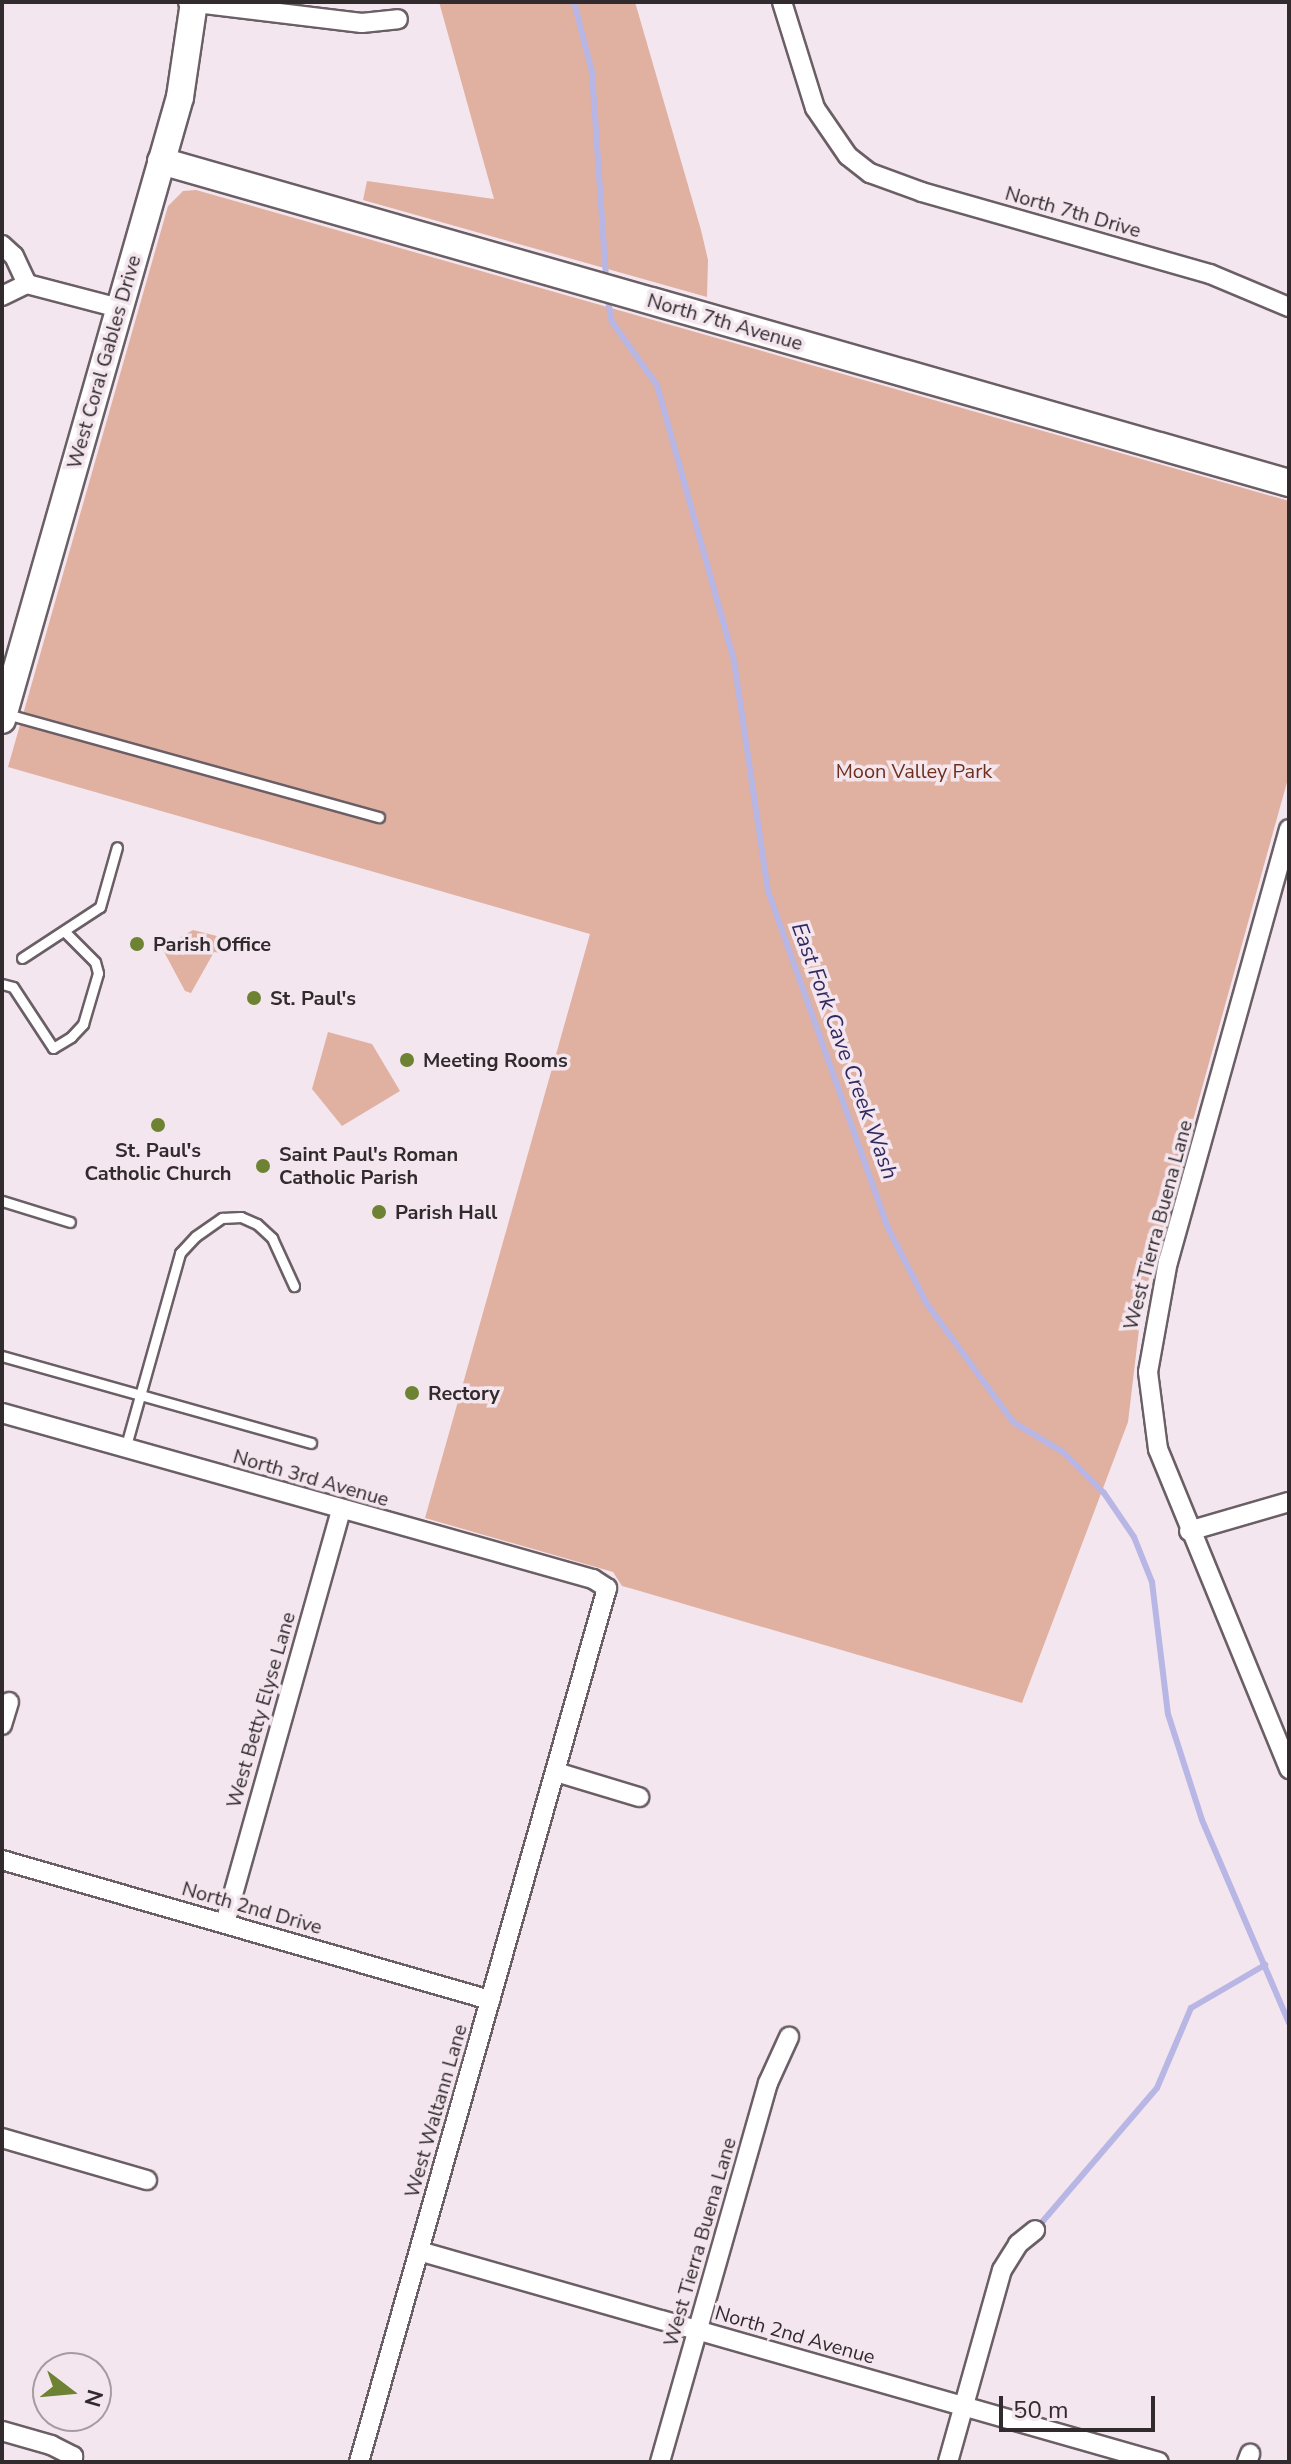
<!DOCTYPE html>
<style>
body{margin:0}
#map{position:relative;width:1291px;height:2464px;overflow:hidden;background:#f4e6ee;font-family:"Nunito Sans",sans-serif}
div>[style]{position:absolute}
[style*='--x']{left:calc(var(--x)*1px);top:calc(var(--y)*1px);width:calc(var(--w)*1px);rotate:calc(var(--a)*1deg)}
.green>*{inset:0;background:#e0b0a1}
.stream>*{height:6px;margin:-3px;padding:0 3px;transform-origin:3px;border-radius:3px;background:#b7b6e4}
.roads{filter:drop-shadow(2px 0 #6b5f66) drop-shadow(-2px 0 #6b5f66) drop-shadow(0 2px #6b5f66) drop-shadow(0 -2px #6b5f66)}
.lane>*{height:9px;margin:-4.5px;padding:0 4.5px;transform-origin:4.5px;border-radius:4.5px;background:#fff}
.street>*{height:18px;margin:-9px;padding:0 9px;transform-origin:9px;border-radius:9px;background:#fff}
.secondary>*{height:26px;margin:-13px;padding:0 13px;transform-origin:13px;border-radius:13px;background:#fff}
.dots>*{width:22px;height:22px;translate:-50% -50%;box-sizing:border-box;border:4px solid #f4e6ee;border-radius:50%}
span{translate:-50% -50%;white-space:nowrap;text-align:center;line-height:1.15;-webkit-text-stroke:7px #f4e6ee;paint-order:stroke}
.street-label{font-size:20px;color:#312b2e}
.park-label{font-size:20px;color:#6f2f1b}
.poi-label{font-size:20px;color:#312b2e;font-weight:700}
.left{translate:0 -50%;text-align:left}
.water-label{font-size:22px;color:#312962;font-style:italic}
.frame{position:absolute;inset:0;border:4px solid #312b2e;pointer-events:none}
.north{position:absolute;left:32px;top:2352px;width:80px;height:80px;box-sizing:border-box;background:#f4e6ee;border:2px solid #a69ba1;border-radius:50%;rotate:106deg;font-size:22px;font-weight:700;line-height:32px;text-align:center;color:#312b2e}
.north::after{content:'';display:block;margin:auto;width:28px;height:36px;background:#6e8233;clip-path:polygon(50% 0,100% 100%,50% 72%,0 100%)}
.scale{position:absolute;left:999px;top:2396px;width:156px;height:36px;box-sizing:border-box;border:4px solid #312b2e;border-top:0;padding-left:10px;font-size:24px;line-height:28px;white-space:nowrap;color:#312b2e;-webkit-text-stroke:6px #f4e6ee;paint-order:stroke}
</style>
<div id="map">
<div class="green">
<div style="clip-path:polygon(439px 2px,635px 2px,701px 230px,708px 260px,707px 297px,363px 200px,367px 181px,494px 199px)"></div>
<div style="clip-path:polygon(196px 190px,1289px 501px,1289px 775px,1142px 1304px,1128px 1422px,1022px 1703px,633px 1589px,622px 1586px,613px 1572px,425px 1518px,590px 934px,8px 767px,168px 206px,183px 191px)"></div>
<div style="clip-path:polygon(193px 930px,225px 938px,222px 953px,214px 952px,191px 993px,185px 991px,162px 948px)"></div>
<div style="clip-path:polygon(328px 1032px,372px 1044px,400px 1091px,342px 1126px,312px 1089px)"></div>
</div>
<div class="stream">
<div style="--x:574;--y:2;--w:72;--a:75.6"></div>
<div style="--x:592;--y:72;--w:208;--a:86.1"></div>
<div style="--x:607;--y:295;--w:27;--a:80"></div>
<div style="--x:612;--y:322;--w:77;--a:54.5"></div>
<div style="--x:657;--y:385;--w:287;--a:74.4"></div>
<div style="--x:734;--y:661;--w:232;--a:81.6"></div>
<div style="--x:768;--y:891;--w:356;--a:70.4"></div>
<div style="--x:887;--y:1226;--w:88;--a:62.9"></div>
<div style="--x:927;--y:1304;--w:146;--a:53.9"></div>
<div style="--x:1013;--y:1422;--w:58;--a:31"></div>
<div style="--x:1063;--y:1452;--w:58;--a:45"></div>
<div style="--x:1104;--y:1493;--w:53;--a:55.7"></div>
<div style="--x:1134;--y:1537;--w:48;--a:68.2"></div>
<div style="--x:1152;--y:1582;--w:133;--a:83.1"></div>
<div style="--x:1168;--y:1714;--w:111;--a:72.2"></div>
<div style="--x:1202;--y:1820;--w:221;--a:66.8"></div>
<div style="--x:1037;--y:2228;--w:184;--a:-49.4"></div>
<div style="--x:1157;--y:2088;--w:87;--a:-67"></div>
<div style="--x:1191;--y:2008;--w:86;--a:-30.2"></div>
</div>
<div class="roads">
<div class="lane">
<div style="--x:7;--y:714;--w:386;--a:15.5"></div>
<div style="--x:22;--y:958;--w:93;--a:-33.2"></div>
<div style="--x:100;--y:907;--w:62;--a:-74.2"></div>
<div style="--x:2;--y:984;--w:11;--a:15"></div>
<div style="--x:13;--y:987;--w:73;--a:56.7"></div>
<div style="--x:53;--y:1048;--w:21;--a:-31"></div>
<div style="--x:71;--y:1037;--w:18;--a:-47"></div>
<div style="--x:83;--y:1024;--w:53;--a:-73.6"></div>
<div style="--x:98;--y:973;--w:11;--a:-105"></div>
<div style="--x:95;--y:962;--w:42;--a:-135"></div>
<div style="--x:2;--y:1201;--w:71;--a:17.2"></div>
<div style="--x:2;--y:1356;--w:321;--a:15.7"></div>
<div style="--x:125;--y:1449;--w:204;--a:-74.3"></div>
<div style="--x:180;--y:1253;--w:23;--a:-47"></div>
<div style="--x:196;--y:1236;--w:32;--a:-35"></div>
<div style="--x:222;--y:1218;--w:19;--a:-3"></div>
<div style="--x:241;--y:1217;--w:17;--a:24"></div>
<div style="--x:257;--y:1224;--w:21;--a:43"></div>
<div style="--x:272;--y:1238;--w:53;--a:65.4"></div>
</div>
<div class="street">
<div style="--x:188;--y:2;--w:175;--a:6.9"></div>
<div style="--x:362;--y:23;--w:36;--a:-6"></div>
<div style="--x:782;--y:2;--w:111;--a:72.7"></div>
<div style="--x:815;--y:108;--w:58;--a:55.5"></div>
<div style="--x:848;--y:156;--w:28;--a:38"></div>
<div style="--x:870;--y:173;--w:55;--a:20.1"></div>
<div style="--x:922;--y:192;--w:299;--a:15.9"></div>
<div style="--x:1210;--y:274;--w:86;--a:22.7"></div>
<div style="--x:2;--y:245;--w:16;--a:43"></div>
<div style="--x:14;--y:256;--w:31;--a:65"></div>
<div style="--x:2;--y:296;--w:28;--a:-26"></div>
<div style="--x:27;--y:284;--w:95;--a:14.6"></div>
<div style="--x:1289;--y:829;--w:449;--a:105.6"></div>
<div style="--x:1168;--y:1261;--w:113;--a:100.2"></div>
<div style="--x:1148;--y:1372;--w:78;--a:82.6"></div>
<div style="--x:1158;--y:1449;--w:346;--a:67.7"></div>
<div style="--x:2;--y:1413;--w:614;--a:15.69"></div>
<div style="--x:593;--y:1579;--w:17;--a:33"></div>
<div style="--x:607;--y:1588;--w:909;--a:105.84"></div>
<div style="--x:1189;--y:1531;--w:104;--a:-16.2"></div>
<div style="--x:2;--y:1725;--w:24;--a:-73"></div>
<div style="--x:556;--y:1772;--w:87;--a:16.8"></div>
<div style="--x:2;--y:1860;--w:508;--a:16.01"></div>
<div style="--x:225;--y:1923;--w:429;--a:-74.3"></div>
<div style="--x:2;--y:2138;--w:151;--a:16.2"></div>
<div style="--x:419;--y:2251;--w:769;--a:15.91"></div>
<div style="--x:2;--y:2431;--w:51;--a:15.9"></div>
<div style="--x:51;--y:2445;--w:25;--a:27"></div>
<div style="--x:73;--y:2456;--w:6;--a:90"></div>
<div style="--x:660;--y:2462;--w:394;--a:-74.1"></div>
<div style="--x:768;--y:2083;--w:51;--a:-65.5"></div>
<div style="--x:948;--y:2462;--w:199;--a:-74.3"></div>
<div style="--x:1002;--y:2270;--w:31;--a:-58"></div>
<div style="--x:1018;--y:2244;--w:22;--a:-39"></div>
<div style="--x:1247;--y:2462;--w:9;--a:-69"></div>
</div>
<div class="secondary">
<div style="--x:161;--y:161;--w:1173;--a:15.93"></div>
<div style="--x:2;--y:720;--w:648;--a:-74.05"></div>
<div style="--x:180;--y:97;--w:96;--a:-81.6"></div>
</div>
</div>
<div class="dots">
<div style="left:137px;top:944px;background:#6e8233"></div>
<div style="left:254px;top:998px;background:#6e8233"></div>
<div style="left:407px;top:1060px;background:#6e8233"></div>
<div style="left:158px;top:1125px;background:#6e8233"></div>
<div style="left:263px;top:1166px;background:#6e8233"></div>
<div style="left:379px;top:1212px;background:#6e8233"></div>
<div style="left:412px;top:1393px;background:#6e8233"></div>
</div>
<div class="street-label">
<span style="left:1073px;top:212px;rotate:16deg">North 7th Drive</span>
<span style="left:725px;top:322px;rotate:16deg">North 7th Avenue</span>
<span style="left:104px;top:362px;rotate:-74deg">West Coral Gables Drive</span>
<span style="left:1158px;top:1225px;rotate:-75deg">West Tierra Buena Lane</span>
<span style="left:311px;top:1478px;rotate:16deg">North 3rd Avenue</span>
<span style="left:261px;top:1710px;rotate:-74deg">West Betty Elyse Lane</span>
<span style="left:252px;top:1908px;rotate:16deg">North 2nd Drive</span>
<span style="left:436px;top:2111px;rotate:-74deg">West Waltann Lane</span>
<span style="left:700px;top:2242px;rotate:-74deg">West Tierra Buena Lane</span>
<span style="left:795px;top:2335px;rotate:16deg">North 2nd Avenue</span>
</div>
<div class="park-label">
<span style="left:914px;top:771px">Moon Valley Park</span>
</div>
<div class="poi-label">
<span class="left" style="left:153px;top:944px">Parish Office</span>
<span class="left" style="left:270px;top:998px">St. Paul's</span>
<span class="left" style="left:423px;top:1060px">Meeting Rooms</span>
<span style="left:158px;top:1162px">St. Paul's<br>Catholic Church</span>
<span class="left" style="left:279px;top:1166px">Saint Paul's Roman<br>Catholic Parish</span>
<span class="left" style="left:395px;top:1212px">Parish Hall</span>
<span class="left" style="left:428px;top:1393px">Rectory</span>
</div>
<div class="water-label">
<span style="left:844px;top:1051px;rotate:70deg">East Fork Cave Creek Wash</span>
</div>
<div class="frame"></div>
<div class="north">N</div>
<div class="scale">50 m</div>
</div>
